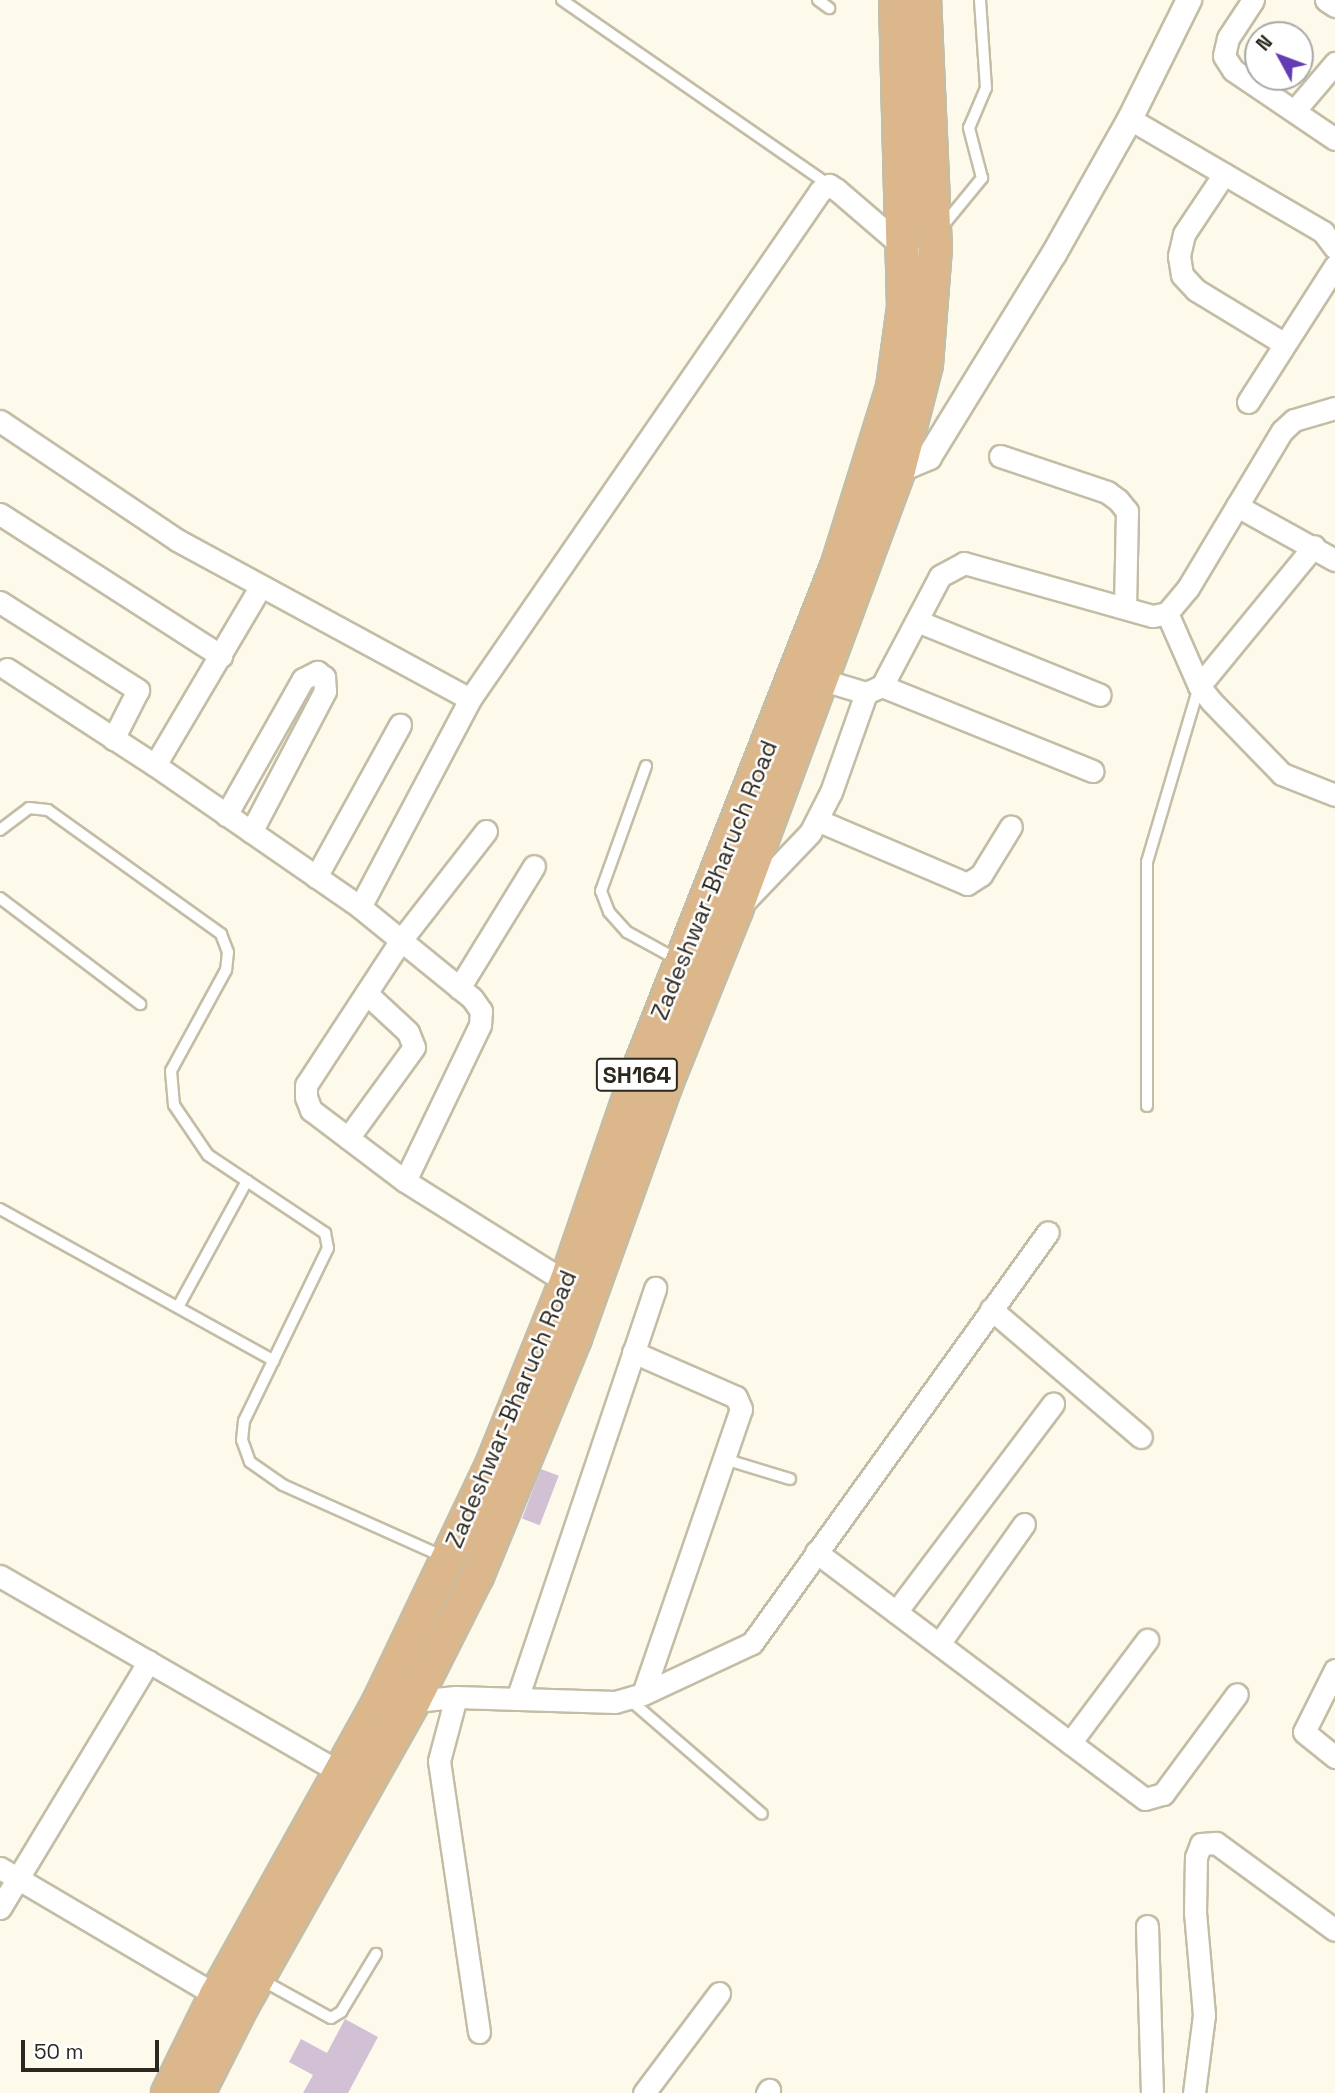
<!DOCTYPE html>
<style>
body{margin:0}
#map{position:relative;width:1335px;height:2093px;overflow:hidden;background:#fefaeb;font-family:"Space Grotesk",sans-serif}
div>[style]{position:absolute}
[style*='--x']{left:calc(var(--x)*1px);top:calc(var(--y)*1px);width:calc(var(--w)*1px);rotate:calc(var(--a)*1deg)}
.building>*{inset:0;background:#d2c0d5;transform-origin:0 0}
.roads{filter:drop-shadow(2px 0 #c4bda5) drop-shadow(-2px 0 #c4bda5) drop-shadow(0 2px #c4bda5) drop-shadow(0 -2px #c4bda5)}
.service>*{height:10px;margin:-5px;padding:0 5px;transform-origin:5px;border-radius:5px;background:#fff}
.minor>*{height:21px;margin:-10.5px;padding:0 10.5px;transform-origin:10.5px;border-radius:10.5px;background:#fff}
.tertiary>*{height:24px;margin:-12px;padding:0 12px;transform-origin:12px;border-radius:12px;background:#fff}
.primary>*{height:32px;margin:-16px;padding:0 16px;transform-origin:16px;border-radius:16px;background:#dbb78b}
span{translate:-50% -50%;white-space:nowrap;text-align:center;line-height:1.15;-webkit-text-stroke:5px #fff;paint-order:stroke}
.shield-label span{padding:2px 5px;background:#fff;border:2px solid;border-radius:5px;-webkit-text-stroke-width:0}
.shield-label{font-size:23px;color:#2b281f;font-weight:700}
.street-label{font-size:24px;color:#2b281f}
.north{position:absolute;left:1244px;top:21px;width:70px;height:70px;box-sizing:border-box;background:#fff;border:2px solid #aaa9a5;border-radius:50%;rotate:311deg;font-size:19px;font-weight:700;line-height:28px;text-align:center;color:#2b281f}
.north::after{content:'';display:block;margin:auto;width:24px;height:32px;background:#633bb3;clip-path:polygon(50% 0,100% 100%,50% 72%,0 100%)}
.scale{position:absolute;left:21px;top:2040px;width:138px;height:32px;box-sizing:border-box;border:4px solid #2b281f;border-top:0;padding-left:9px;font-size:21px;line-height:24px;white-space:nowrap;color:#2b281f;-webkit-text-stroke:5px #fff;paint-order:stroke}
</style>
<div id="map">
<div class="building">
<div style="left:541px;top:1469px;width:19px;height:53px;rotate:21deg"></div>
<div style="clip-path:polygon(345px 2019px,378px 2037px,348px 2093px,303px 2093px,313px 2075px,289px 2062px,301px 2039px,327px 2053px)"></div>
</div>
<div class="roads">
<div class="service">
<div style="--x:562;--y:0;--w:325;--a:34.7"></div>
<div style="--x:818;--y:0;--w:14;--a:36"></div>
<div style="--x:941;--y:228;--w:65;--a:-50.6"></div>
<div style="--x:982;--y:178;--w:52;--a:-104.6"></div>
<div style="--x:969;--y:128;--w:43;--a:-67"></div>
<div style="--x:986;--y:88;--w:88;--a:-93.9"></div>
<div style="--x:646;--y:766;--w:133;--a:109.8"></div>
<div style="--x:601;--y:891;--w:22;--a:69"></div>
<div style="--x:609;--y:912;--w:27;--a:48"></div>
<div style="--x:627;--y:932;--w:60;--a:28.7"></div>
<div style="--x:0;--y:830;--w:36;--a:-37"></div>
<div style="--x:29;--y:808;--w:19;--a:6"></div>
<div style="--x:48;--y:810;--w:213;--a:35.6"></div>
<div style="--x:221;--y:934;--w:19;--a:69"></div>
<div style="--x:228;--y:952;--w:18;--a:96"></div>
<div style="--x:226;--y:970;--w:115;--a:118.6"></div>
<div style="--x:171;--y:1071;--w:34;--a:85"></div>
<div style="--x:174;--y:1105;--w:60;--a:55.8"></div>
<div style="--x:208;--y:1155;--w:141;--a:33.7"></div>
<div style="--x:325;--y:1233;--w:15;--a:79"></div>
<div style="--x:328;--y:1248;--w:192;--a:115.9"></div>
<div style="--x:244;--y:1421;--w:19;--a:96"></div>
<div style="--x:242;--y:1440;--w:23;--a:70"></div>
<div style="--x:250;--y:1462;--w:40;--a:34.9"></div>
<div style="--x:283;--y:1485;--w:179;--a:24.1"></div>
<div style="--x:0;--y:898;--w:176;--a:37.1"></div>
<div style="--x:1147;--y:1106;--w:244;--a:-90"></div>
<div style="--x:1147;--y:862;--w:184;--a:-73.5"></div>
<div style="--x:0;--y:1209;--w:313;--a:29"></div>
<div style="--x:178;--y:1307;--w:144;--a:-61.3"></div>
<div style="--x:724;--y:1459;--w:69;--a:16.9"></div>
<div style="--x:630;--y:1700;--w:174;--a:40.8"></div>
<div style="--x:260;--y:1979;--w:81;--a:28.8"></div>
<div style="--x:331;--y:2018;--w:12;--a:-31"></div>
<div style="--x:341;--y:2012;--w:68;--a:-58.9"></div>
</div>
<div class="minor">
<div style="--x:1253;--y:0;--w:45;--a:123.3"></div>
<div style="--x:1228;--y:38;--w:18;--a:103"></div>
<div style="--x:1224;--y:56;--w:17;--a:57"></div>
<div style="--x:1233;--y:70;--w:123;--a:34.1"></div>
<div style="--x:1326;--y:0;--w:11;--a:34"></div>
<div style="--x:1295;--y:110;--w:62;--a:-49.6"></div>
<div style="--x:1130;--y:119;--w:224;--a:30.3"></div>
<div style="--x:1323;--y:232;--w:20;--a:53"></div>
<div style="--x:1224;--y:174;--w:72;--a:123.7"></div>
<div style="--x:1184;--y:234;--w:23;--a:103"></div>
<div style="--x:1179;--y:256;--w:19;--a:81"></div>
<div style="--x:1182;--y:275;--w:21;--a:47"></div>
<div style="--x:1196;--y:290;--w:102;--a:31.3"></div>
<div style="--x:1248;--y:402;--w:161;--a:-57.4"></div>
<div style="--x:0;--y:421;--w:213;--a:33.9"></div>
<div style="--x:177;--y:540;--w:333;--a:28.5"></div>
<div style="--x:1000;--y:456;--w:113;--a:18.6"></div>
<div style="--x:1107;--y:492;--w:14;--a:36"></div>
<div style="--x:1118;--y:500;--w:14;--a:51"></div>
<div style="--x:1127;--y:511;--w:97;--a:91.2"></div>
<div style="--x:1237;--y:506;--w:112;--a:28.9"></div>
<div style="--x:0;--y:514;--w:263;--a:32.7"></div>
<div style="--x:0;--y:602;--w:164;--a:32.5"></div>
<div style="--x:138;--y:690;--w:55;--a:117"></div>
<div style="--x:1167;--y:613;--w:80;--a:66.3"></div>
<div style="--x:1199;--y:686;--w:19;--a:51"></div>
<div style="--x:1211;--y:701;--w:102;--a:45.8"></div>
<div style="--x:1282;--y:774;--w:57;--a:21.6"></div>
<div style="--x:917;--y:621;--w:197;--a:22"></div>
<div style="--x:7;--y:669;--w:176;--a:33"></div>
<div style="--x:155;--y:765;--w:249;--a:34.7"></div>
<div style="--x:360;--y:907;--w:144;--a:39.1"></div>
<div style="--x:472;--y:998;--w:16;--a:55"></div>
<div style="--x:481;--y:1011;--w:14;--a:94"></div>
<div style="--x:480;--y:1025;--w:173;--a:115.7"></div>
<div style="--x:823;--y:680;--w:45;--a:16.8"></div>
<div style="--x:866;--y:693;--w:17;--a:-24"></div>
<div style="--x:882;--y:686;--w:124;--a:-62.2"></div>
<div style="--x:940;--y:576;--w:27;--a:-28"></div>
<div style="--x:964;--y:563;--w:196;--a:15.7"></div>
<div style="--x:1153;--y:616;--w:14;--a:-12"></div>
<div style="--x:1167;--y:613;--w:33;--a:-50"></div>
<div style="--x:1188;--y:588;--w:183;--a:-59.1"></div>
<div style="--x:1282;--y:431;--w:16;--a:-43"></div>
<div style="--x:1294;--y:420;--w:43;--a:-16.3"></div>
<div style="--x:882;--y:686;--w:227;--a:22"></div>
<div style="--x:1199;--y:686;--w:181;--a:-50.6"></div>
<div style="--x:155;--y:765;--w:208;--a:-59.4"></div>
<div style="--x:226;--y:815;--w:156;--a:-60.5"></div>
<div style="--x:303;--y:679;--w:16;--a:-27"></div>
<div style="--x:317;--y:672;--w:9;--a:36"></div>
<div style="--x:324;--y:677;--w:14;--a:86"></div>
<div style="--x:325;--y:691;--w:159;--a:117.7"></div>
<div style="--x:817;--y:820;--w:163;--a:23.1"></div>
<div style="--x:967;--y:884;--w:17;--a:-33"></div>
<div style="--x:981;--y:875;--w:57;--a:-58.5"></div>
<div style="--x:486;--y:831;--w:138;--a:127.9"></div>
<div style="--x:401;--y:940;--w:173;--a:123.2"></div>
<div style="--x:306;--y:1085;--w:12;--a:90"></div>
<div style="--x:306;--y:1097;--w:14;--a:69"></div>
<div style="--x:311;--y:1110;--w:118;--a:37.1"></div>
<div style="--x:405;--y:1181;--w:190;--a:32.1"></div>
<div style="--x:316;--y:877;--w:174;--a:-61.1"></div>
<div style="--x:743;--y:903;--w:97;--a:-46.3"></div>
<div style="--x:810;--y:833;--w:46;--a:-62.9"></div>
<div style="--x:831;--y:792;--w:105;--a:-70.5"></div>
<div style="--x:360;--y:907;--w:235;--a:-62.1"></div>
<div style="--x:470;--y:699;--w:617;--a:-55.43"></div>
<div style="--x:820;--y:191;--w:11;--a:-34"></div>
<div style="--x:829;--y:185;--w:9;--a:32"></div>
<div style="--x:837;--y:190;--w:94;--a:40.7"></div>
<div style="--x:459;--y:988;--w:143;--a:-58.4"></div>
<div style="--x:348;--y:1138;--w:112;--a:-54"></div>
<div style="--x:414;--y:1047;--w:16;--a:-112"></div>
<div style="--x:408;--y:1032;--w:57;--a:-137.1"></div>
<div style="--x:991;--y:1309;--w:197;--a:40.5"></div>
<div style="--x:633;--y:1352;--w:112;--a:23.6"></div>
<div style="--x:736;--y:1397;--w:13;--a:67"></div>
<div style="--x:741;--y:1409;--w:301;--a:109"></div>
<div style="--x:816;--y:1552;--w:411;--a:36.9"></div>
<div style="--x:1145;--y:1799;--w:19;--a:-16"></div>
<div style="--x:1163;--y:1794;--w:124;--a:-53.5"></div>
<div style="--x:0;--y:1576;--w:392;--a:30"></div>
<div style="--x:896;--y:1612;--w:261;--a:-53"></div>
<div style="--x:939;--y:1644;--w:147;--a:-54.7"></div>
<div style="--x:1335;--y:1670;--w:69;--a:116.6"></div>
<div style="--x:1304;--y:1732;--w:40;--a:39"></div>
<div style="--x:456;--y:1697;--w:66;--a:104.9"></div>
<div style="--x:439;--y:1761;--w:274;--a:81.6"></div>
<div style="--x:517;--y:1699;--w:434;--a:-71.4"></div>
<div style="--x:404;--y:1702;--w:52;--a:-5.5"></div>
<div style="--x:456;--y:1697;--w:159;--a:1.8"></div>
<div style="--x:615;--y:1702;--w:29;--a:-16"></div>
<div style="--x:643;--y:1694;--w:120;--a:-25.1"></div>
<div style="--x:752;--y:1643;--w:506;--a:-54.24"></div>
<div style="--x:1070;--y:1743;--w:129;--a:-53.2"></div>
<div style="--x:0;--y:1868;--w:251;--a:30.5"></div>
<div style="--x:0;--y:1908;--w:288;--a:-58.9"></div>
<div style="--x:1147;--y:1926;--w:167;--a:88.3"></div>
<div style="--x:644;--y:2093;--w:125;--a:-53.1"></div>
<div style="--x:767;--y:2093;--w:4;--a:-56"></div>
<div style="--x:1194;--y:2093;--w:79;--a:-82.7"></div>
<div style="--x:1204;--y:2015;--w:102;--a:-95"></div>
<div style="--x:1195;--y:1913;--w:56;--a:-89"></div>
<div style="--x:1196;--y:1857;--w:14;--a:-69"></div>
<div style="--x:1201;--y:1844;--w:15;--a:-4"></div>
<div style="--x:1216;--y:1843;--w:147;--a:36.2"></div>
</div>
<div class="tertiary">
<div style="--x:899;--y:470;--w:33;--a:-23"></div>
<div style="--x:929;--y:457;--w:238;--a:-58.4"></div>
<div style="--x:1054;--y:254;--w:155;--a:-60.6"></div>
<div style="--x:1130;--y:119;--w:133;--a:-63.6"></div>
</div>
<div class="primary">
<div style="--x:168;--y:2093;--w:109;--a:-63.9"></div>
<div style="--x:216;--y:1995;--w:333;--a:-60.9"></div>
<div style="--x:378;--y:1704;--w:265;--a:-64.5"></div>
<div style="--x:492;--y:1465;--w:197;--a:-68"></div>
<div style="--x:566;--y:1282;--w:222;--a:-71.1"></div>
<div style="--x:638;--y:1072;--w:546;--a:-68.51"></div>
<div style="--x:838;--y:564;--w:185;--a:-72.7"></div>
<div style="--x:893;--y:387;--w:81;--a:-82.2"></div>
<div style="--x:904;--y:307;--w:307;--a:-91.5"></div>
<div style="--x:198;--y:2093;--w:97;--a:-63.2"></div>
<div style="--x:242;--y:2006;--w:350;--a:-60.6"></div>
<div style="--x:414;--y:1701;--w:140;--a:-63.3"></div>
<div style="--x:477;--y:1576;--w:257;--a:-67.6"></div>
<div style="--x:575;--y:1338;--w:270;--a:-70.3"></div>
<div style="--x:666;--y:1084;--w:188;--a:-68.1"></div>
<div style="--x:736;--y:910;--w:469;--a:-69.7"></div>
<div style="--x:899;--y:470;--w:108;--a:-75.6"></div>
<div style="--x:926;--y:365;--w:116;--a:-85.6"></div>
<div style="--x:935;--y:249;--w:249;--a:-92.5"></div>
</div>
</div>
<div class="shield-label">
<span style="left:637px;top:1075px">SH164</span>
</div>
<div class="street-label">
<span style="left:714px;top:880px;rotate:-68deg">Zadeshwar-Bharuch Road</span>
<span style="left:511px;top:1409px;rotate:-67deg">Zadeshwar-Bharuch Road</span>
</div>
<div class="north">N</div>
<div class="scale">50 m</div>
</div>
